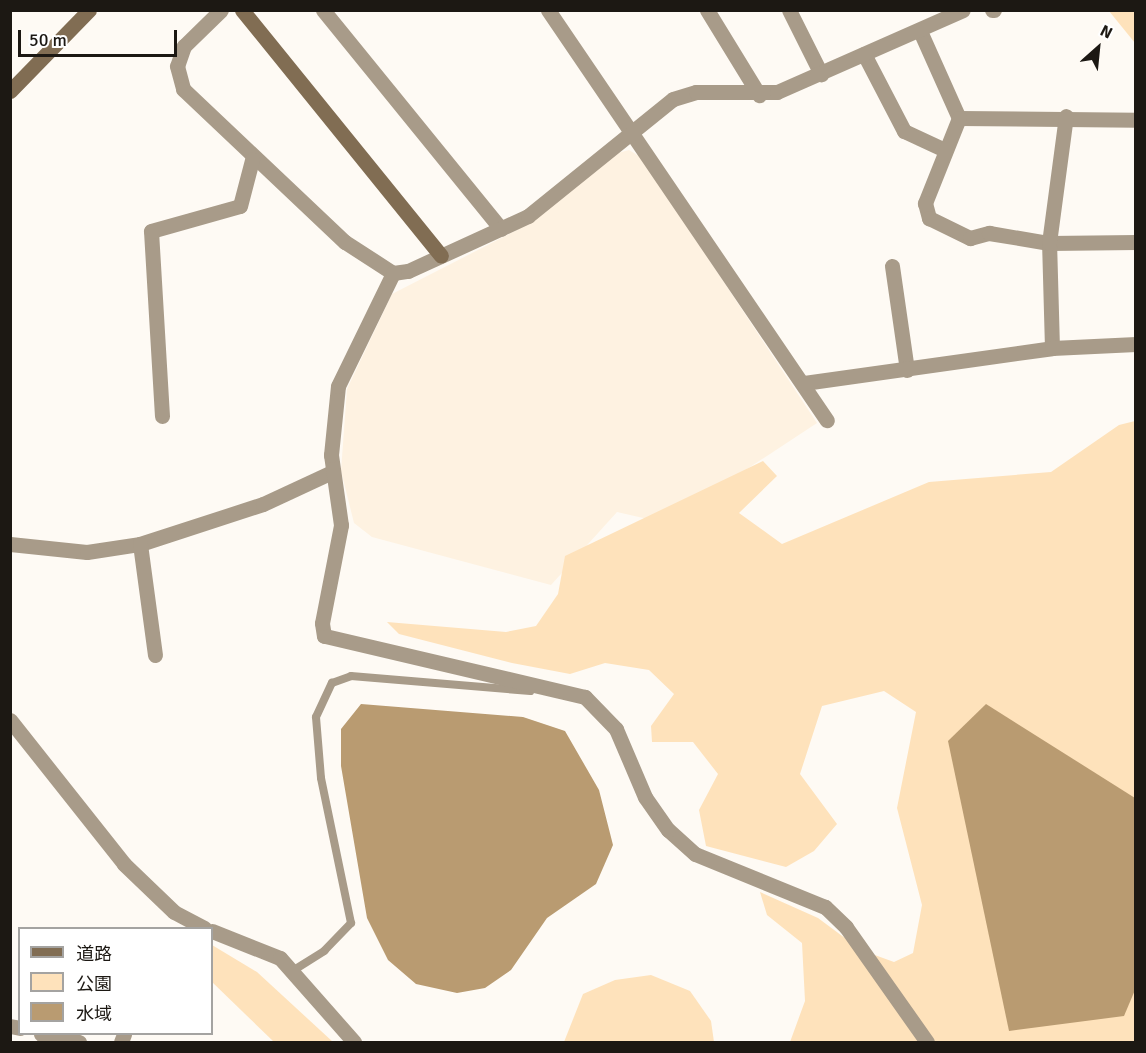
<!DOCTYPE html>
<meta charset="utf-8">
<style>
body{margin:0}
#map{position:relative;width:1146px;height:1053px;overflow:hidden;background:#fefaf4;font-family:Signika,"Noto Sans JP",sans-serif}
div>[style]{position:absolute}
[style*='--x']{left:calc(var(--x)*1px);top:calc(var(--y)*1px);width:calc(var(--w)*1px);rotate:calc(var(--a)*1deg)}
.built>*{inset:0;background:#fef2e1}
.green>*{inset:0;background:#fee2bb}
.water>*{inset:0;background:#b99b71}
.lane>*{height:8px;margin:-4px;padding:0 4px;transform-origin:4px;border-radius:4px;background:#a89b89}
.street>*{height:15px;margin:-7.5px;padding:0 7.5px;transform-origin:7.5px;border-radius:7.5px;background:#a89b89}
.secondary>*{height:15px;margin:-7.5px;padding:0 7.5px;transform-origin:7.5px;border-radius:7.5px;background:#816d53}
span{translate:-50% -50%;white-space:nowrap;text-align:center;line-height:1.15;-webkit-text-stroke:4.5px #fff;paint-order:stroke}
.frame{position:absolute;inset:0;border:12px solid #1c1813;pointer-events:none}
.legend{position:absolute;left:18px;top:927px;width:195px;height:108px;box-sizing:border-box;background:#fff;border:2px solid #a4a3a1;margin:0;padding:8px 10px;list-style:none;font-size:18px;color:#1c1813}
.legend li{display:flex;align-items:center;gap:12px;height:30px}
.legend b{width:30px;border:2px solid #a4a3a1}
.north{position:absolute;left:1068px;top:18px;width:60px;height:60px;-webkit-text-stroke:4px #fff;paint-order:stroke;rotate:27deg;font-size:16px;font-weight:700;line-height:24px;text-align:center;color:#1c1813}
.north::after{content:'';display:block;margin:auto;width:21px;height:27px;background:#1c1813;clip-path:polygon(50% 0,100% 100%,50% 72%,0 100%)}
.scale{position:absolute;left:18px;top:30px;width:159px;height:27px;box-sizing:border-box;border:3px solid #1c1813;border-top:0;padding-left:8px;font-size:18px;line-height:21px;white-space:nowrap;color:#1c1813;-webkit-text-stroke:4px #fff;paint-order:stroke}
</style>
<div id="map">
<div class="built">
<div style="clip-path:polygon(629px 150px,642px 158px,817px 423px,665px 523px,617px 512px,551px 585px,372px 537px,354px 523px,341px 471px,347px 389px,392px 294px,517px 230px,614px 154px)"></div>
</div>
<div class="green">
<div style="clip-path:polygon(1109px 11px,1135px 11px,1135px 43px)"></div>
<div style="clip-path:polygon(1135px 421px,1135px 1042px,790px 1042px,805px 1001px,802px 943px,767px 915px,760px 892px,818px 918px,861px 950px,894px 962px,913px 953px,922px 905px,897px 808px,916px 712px,884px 691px,822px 706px,800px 774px,837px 824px,814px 851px,786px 867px,706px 846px,699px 810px,718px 774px,693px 742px,652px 742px,651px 726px,674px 694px,649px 670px,605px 663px,570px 674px,512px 663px,399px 634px,387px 622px,506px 632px,536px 626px,558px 594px,565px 556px,763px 461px,777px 476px,739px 513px,782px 544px,929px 482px,1051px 472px,1119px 425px)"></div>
<div style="clip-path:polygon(212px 945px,257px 972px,333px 1042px,274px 1042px,212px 982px)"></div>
<div style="clip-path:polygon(651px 975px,690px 991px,711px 1021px,714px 1042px,564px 1042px,583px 994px,615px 980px)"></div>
</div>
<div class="water">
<div style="clip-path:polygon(361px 704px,523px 717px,565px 731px,599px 790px,613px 845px,596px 884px,547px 918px,511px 970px,485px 988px,457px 993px,416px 984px,388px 960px,367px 918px,341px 766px,341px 729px)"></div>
<div style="clip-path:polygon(986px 704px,1135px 798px,1135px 990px,1124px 1016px,1009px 1031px,948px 741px)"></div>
</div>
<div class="lane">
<div style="--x:294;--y:970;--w:36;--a:-32"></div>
<div style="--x:324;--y:951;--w:39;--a:-46"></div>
<div style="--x:351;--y:923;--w:148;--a:-101.7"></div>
<div style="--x:321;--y:778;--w:61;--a:-94.7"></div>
<div style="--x:316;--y:717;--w:38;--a:-65"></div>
<div style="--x:332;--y:683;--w:20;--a:-20"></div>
<div style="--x:351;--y:676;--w:180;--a:4.8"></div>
</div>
<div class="street">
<div style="--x:221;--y:10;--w:52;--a:135.8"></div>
<div style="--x:184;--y:46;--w:21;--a:109"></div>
<div style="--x:177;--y:66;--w:24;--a:75"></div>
<div style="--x:183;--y:89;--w:223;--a:43.4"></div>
<div style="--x:345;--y:242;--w:57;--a:32.9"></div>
<div style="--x:323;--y:10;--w:282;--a:50.9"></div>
<div style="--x:548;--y:10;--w:496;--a:55.8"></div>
<div style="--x:707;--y:10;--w:100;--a:58.5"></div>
<div style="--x:789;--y:10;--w:72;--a:63.4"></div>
<div style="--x:992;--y:10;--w:2;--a:0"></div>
<div style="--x:920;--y:31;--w:95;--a:65.9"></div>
<div style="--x:959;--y:118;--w:177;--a:0.6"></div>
<div style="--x:864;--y:54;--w:87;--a:62.5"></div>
<div style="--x:904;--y:131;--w:45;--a:24.9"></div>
<div style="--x:959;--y:118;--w:92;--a:111.8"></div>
<div style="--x:925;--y:203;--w:16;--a:75"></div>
<div style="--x:929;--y:218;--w:46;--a:26"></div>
<div style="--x:970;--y:238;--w:20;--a:-15"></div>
<div style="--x:989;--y:233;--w:61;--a:9.5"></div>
<div style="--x:1049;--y:243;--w:87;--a:-0.7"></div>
<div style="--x:892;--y:266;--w:105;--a:81.8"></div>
<div style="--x:1052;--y:348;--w:105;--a:-91.6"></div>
<div style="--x:1049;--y:243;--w:128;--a:-82.4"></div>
<div style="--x:804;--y:383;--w:250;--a:-8"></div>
<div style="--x:1052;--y:348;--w:84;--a:-2.7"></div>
<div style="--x:162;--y:416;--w:185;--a:-93.4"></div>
<div style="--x:151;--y:231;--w:92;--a:-15.7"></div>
<div style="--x:240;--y:206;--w:48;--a:-75.4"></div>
<div style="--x:10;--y:544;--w:77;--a:5.9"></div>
<div style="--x:87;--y:552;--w:54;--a:-8.6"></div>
<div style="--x:140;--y:544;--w:129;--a:-18"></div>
<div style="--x:263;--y:504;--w:76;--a:-24.9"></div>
<div style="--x:140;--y:544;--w:112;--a:82.3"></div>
<div style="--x:10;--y:720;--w:184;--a:51.6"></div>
<div style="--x:124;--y:864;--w:69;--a:43.8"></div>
<div style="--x:174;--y:912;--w:34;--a:28"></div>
<div style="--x:212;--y:931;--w:73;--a:21.7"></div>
<div style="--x:280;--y:958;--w:112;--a:48.6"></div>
<div style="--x:10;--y:1026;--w:10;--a:11"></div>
<div style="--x:41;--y:1034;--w:39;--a:12"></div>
<div style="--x:121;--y:1042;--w:9;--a:-69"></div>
<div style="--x:927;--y:1042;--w:141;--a:-125.2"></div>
<div style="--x:846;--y:927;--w:29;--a:-136"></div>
<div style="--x:825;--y:907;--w:140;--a:-157.8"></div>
<div style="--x:695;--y:854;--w:36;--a:-138"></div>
<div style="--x:668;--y:830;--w:40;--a:-124.9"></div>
<div style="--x:645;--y:797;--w:74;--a:-113.1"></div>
<div style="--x:616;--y:729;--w:45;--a:-134.1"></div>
<div style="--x:585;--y:697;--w:268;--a:-166.8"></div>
<div style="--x:324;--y:636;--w:13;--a:-99"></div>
<div style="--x:322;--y:623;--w:100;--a:-79"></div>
<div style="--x:341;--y:525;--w:71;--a:-98.1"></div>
<div style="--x:331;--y:455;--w:69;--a:-84.2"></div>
<div style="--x:338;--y:386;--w:126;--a:-64"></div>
<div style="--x:393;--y:273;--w:15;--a:-8"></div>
<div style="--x:408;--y:271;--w:132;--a:-24.6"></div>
<div style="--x:528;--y:216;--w:186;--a:-38.9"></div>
<div style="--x:673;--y:99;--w:24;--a:-17"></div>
<div style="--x:696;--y:92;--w:81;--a:0"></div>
<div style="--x:777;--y:92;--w:203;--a:-23.8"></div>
</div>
<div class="secondary">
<div style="--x:242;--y:10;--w:316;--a:51"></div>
<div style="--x:10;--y:91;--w:113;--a:-45.7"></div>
</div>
<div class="frame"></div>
<ul class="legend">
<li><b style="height:8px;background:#816d53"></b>道路</li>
<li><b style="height:16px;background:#fee2bb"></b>公園</li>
<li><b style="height:16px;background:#b99b71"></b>水域</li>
</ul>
<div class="north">N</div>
<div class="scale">50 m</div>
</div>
